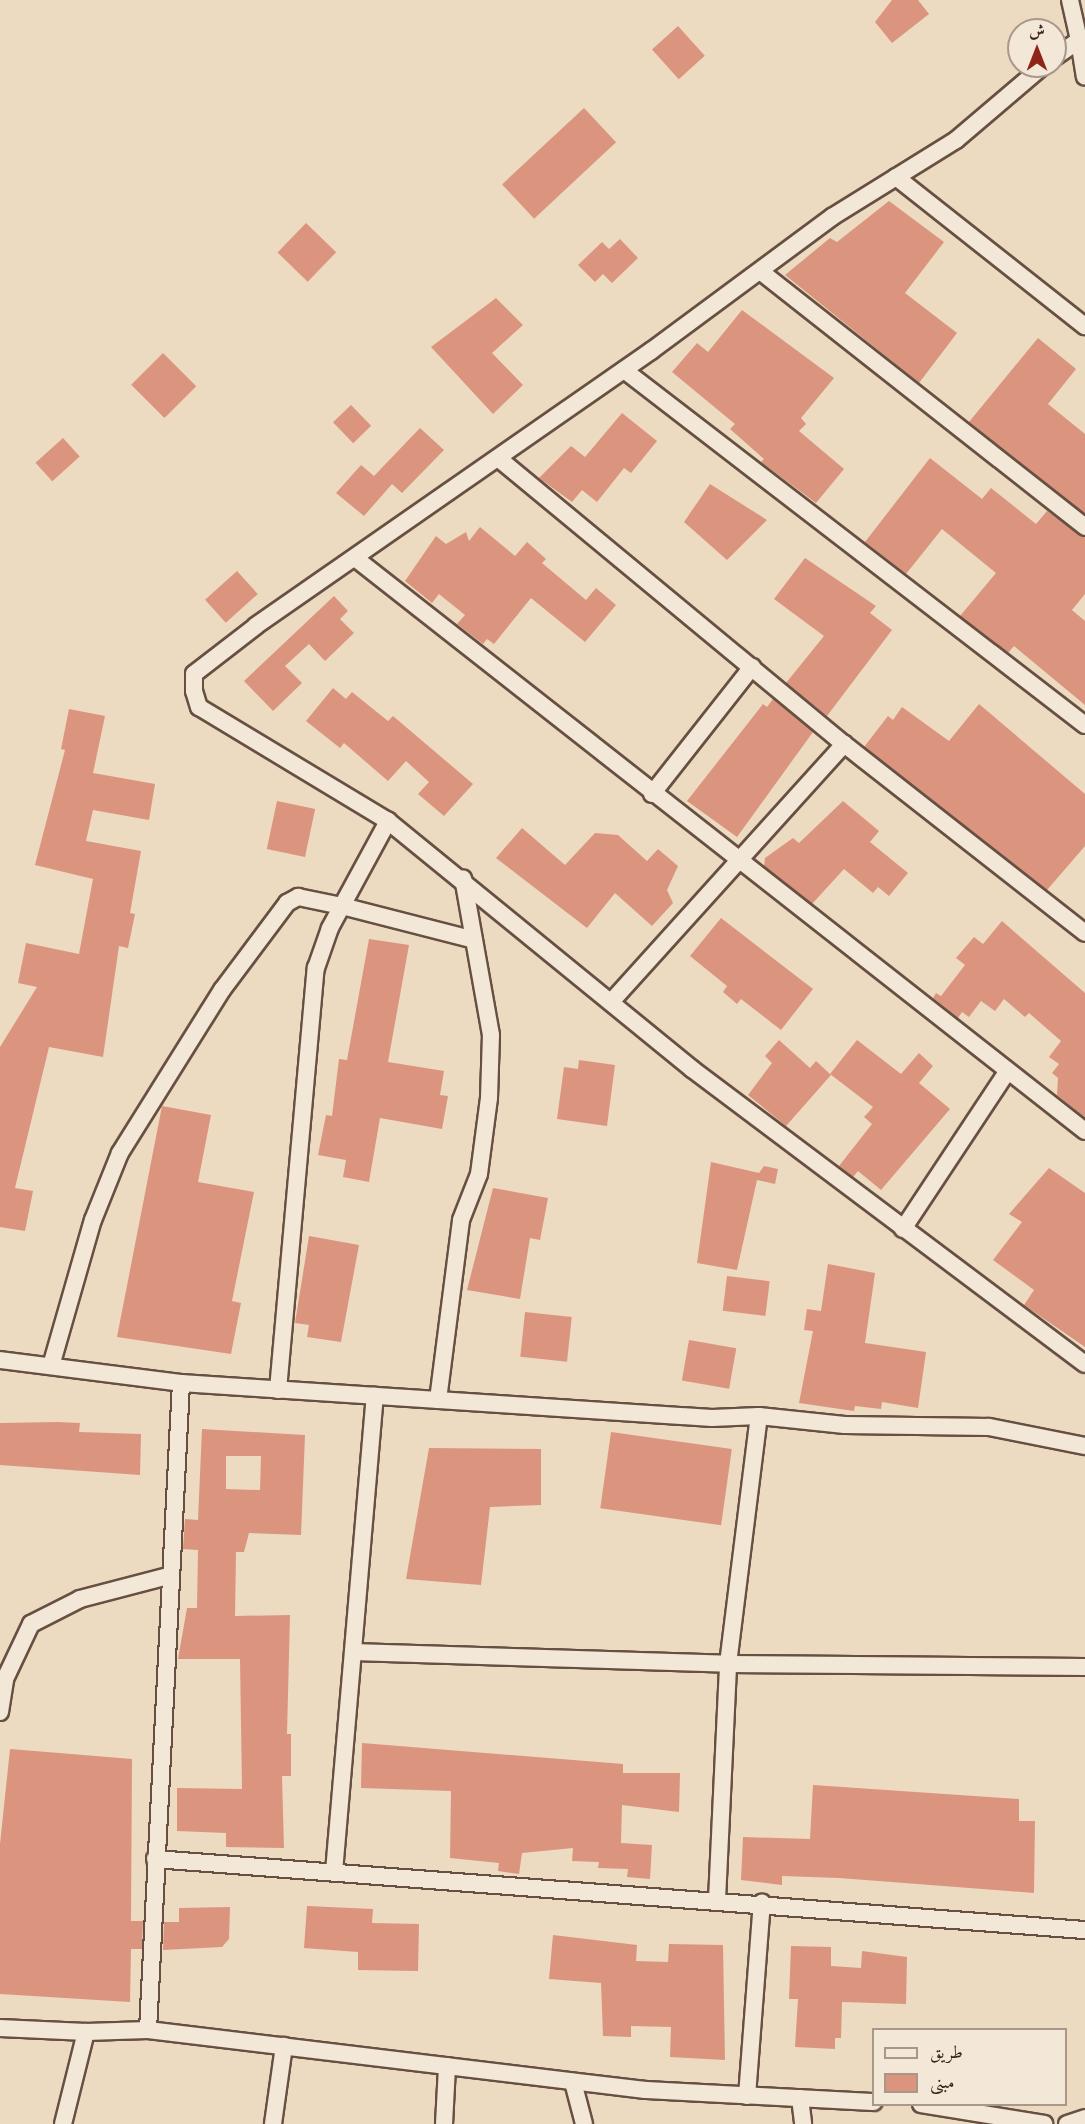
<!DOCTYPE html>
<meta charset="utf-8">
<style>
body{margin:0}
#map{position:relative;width:1085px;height:2124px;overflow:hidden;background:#ecdac1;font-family:"Old Standard TT",Amiri,serif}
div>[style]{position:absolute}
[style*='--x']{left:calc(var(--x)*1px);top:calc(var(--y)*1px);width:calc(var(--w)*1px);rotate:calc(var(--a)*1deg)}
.building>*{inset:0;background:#db957e;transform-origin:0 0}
.roads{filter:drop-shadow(2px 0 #675042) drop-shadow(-2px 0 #675042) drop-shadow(0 2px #675042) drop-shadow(0 -2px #675042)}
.street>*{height:16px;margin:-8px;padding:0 8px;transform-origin:8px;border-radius:8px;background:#f3e7d7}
span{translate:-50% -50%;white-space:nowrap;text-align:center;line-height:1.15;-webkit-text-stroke:5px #f3e7d7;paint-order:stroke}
.legend{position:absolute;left:872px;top:2028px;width:195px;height:78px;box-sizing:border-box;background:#f3e7d7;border:2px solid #a9988a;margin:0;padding:8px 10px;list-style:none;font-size:18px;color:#3b2217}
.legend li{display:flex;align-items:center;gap:12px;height:30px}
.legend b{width:30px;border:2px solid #a9988a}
.north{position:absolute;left:1007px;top:18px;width:60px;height:60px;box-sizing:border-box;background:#f3e7d7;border:2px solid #a9988a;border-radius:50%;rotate:0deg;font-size:16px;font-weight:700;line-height:24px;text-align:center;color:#3b2217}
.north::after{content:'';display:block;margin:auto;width:21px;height:27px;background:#8f2418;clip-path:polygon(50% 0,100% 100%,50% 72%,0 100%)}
</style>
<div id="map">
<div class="building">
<div style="clip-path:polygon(892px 0,918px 0,929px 14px,892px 43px,875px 22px)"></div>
<div style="left:678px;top:26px;width:40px;height:35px;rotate:48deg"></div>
<div style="left:584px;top:108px;width:47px;height:112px;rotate:47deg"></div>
<div style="clip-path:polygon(889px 201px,944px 242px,905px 293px,957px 333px,919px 383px,785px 275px,830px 238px,837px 242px)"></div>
<div style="left:306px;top:223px;width:42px;height:41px;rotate:44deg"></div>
<div style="clip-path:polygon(620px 239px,638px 258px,612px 283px,603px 274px,595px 282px,578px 265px,602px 242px,609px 249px)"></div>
<div style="clip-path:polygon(496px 298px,523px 325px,492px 353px,523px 385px,493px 414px,431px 347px)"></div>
<div style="clip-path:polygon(742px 310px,834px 378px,801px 418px,806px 424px,799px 431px,844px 469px,816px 503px,761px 462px,764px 459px,730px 429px,735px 424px,672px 372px,697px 343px,708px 352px)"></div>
<div style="clip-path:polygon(1038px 338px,1076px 369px,1048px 404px,1085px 434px,1085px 514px,969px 422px)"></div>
<div style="left:163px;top:353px;width:47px;height:45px;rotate:45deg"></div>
<div style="left:351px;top:405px;width:29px;height:25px;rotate:46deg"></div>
<div style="clip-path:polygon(622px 413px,657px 441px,631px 473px,624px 468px,597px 502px,582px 490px,572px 502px,539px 478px,571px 446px,585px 457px)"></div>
<div style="clip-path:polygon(420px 428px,444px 450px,402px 493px,392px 484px,364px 516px,336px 493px,361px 465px,374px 476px)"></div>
<div style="left:63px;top:438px;width:25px;height:37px;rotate:48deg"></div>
<div style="clip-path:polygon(930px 458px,982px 499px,991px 488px,1036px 524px,1047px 511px,1085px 537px,1085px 594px,1072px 610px,1085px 621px,1085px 705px,1014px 646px,1008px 653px,960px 616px,996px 573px,942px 529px,906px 574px,865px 542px)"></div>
<div style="clip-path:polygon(710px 484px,767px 520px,727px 560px,684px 522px)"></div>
<div style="clip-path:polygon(480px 527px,515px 556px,527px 542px,546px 559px,542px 563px,586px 600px,596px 588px,616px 605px,585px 642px,531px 598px,494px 644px,487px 639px,483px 644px,457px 624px,465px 615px,439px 594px,432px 603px,405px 581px,436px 536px,446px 544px,466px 532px,469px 541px)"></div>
<div style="clip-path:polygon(805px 558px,876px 606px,870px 613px,892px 630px,827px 716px,786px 683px,824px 636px,774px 599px)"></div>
<div style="left:237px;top:571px;width:31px;height:43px;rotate:48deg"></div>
<div style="clip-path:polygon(334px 596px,348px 611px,340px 619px,354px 633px,325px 661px,309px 644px,285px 666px,302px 683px,273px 711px,244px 681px)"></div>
<div style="clip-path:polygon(333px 688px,346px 699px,352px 692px,388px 721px,393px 716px,473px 784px,444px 816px,418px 794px,429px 782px,406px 761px,388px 781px,344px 743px,340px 748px,306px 721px)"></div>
<div style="clip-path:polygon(773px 699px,813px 732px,737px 837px,687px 801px,763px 704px,767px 707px)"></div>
<div style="clip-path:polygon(979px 704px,1085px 794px,1085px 846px,1047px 890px,864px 747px,888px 716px,893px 720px,902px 707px,949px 741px)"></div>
<div style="clip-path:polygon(69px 709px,105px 716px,93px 773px,155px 784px,149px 820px,93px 810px,86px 841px,141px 851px,130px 913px,135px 914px,128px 948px,119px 946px,103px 1057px,49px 1047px,15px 1188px,33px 1191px,25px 1231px,0 1227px,0 1047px,37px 987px,18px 983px,26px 943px,79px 954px,93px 879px,35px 865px,65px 750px,61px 749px)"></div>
<div style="left:277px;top:801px;width:39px;height:49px;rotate:12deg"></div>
<div style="clip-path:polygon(843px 801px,879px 831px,870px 842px,908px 873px,889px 896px,878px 887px,873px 893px,844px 869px,812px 904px,764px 866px,765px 858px,793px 838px,799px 843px)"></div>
<div style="clip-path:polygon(522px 828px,565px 865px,595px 833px,618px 835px,647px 861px,658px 849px,678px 866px,667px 890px,673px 903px,652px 926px,615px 893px,587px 928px,496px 858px)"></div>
<div style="clip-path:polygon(721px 918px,813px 989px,781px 1030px,741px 999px,737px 1004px,723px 992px,727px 986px,690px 956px)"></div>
<div style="clip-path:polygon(1002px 921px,1085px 993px,1085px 1118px,1057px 1095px,1058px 1078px,1052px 1073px,1059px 1064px,1049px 1057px,1061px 1041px,1029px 1013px,1025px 1017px,1004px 999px,995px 1011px,981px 1001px,969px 1017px,962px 1012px,958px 1018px,933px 998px,936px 993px,941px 996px,965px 965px,956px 958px,974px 937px,983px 944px)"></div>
<div style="clip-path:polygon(369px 939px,409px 945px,388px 1062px,444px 1071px,440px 1095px,448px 1096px,442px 1129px,380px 1118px,369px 1182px,343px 1177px,346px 1160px,318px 1155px,326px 1115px,332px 1116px,339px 1059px,347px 1060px)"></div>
<div style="clip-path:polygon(779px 1040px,810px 1068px,816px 1061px,831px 1075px,786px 1126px,748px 1095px,772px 1063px,765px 1056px)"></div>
<div style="clip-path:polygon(857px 1040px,901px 1074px,919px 1053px,933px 1066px,919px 1083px,950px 1109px,881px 1190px,858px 1171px,853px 1177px,839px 1166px,872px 1124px,864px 1117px,873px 1107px,830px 1074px)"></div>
<div style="clip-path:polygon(579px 1060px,615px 1065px,607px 1126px,557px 1119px,564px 1067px,578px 1069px)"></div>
<div style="clip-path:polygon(162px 1106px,211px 1115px,198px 1182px,254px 1192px,232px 1301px,241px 1303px,231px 1354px,117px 1337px)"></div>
<div style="clip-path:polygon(711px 1162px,759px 1173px,764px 1166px,778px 1169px,775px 1184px,757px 1180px,737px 1270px,697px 1263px)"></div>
<div style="clip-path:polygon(1049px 1168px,1085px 1193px,1085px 1347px,1024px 1305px,1034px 1290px,993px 1260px,1022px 1222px,1009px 1214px)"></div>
<div style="clip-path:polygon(493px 1188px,548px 1198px,540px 1240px,530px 1238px,520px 1299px,467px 1290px)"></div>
<div style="clip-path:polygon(309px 1236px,359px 1245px,341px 1342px,307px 1337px,309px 1325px,295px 1323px)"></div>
<div style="clip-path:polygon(828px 1264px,875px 1273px,865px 1343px,926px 1352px,918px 1408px,882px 1402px,881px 1409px,855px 1406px,854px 1411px,799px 1403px,813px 1331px,804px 1330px,807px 1309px,821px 1311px)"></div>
<div style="left:727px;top:1276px;width:43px;height:35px;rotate:7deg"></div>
<div style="left:525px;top:1312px;width:47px;height:45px;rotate:6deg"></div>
<div style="left:689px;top:1340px;width:48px;height:41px;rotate:10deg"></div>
<div style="clip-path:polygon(57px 1422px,80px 1423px,79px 1432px,141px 1434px,140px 1475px,0 1465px,0 1423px)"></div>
<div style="clip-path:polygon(evenodd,202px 1429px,305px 1435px,301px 1535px,249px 1533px,244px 1552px,236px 1552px,235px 1616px,290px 1615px,287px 1734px,291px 1734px,291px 1776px,282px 1776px,284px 1848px,226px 1847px,226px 1833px,177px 1831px,177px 1788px,242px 1789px,240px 1659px,178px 1659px,187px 1608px,197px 1608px,198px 1550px,183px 1549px,185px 1519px,198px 1520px,202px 1429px,226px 1456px,261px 1456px,260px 1490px,226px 1489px,226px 1456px)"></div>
<div style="left:611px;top:1432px;width:122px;height:77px;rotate:8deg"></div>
<div style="clip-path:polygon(429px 1448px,541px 1449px,541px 1505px,490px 1507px,481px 1585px,406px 1579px)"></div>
<div style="clip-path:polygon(362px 1743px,623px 1764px,623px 1773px,680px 1773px,679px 1812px,622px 1805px,621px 1843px,652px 1845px,650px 1879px,627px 1877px,628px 1869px,598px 1868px,599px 1862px,572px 1861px,573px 1848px,522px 1853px,519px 1874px,498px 1871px,499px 1863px,450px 1858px,451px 1791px,361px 1788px)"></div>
<div style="clip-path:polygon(10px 1749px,132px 1759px,131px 1921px,143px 1921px,142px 1949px,131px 1949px,130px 2002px,0 1994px,0 1844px)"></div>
<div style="clip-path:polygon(813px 1785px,1019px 1799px,1019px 1821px,1035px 1821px,1034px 1893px,839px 1878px,782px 1876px,782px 1885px,741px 1880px,743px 1837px,810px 1839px)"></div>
<div style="clip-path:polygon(307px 1906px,373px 1909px,372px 1923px,419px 1924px,418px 1971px,358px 1970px,358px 1952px,304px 1948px)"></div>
<div style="clip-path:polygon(230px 1907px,229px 1939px,222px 1947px,163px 1950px,164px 1922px,179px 1922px,179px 1908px)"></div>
<div style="clip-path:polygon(553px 1935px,637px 1945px,636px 1961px,668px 1962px,669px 1944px,723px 1945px,725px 2060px,670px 2057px,671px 2027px,631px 2026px,631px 2037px,603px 2036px,601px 1983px,549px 1979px)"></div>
<div style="clip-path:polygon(791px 1946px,831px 1947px,831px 1966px,861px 1968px,862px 1951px,907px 1957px,906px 2004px,842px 2002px,841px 2038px,835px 2038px,835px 2049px,795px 2047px,798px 1999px,789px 1999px)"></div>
</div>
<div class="roads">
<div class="street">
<div style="--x:1079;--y:40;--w:37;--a:81"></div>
<div style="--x:1055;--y:57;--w:29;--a:-35"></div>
<div style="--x:1079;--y:40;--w:41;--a:-102.7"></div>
<div style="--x:1043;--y:66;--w:114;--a:139.6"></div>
<div style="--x:956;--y:140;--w:146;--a:148.2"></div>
<div style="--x:832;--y:217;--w:225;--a:143.5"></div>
<div style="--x:651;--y:351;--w:481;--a:145.2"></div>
<div style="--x:256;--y:626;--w:78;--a:142.3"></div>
<div style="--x:194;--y:674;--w:17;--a:90"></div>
<div style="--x:194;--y:691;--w:17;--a:73"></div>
<div style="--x:199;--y:707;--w:221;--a:31.1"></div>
<div style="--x:388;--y:821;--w:392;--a:39.2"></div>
<div style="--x:692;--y:1069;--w:491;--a:36.9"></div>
<div style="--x:896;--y:177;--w:241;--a:38.3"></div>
<div style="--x:760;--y:271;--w:414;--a:38.2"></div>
<div style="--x:624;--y:370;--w:582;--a:37.6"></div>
<div style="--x:498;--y:458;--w:449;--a:39.6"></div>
<div style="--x:844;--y:744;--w:306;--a:38.1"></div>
<div style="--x:355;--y:558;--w:928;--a:38.13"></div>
<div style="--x:652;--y:794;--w:162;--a:-51.8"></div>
<div style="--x:611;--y:1002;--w:348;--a:-47.9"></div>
<div style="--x:903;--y:1229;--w:188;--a:-56.5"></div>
<div style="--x:0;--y:1360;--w:182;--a:7.2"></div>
<div style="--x:181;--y:1383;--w:532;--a:3.77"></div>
<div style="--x:712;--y:1418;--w:47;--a:-2.4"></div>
<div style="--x:759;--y:1416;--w:86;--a:6"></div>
<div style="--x:845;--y:1425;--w:144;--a:0.8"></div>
<div style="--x:989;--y:1427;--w:98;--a:11.2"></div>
<div style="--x:51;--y:1366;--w:152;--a:-74"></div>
<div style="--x:93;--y:1220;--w:72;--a:-68.1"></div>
<div style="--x:120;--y:1153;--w:192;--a:-58"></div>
<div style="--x:222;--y:990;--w:109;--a:-53.2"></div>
<div style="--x:287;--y:903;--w:13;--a:-29"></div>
<div style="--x:298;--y:897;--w:45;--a:11.6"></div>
<div style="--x:342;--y:906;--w:136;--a:14.4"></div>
<div style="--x:278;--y:1390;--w:424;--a:-84.9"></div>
<div style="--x:316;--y:968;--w:42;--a:-70.7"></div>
<div style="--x:330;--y:928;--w:122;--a:-61.5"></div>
<div style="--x:438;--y:1400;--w:181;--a:-82.7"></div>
<div style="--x:461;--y:1220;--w:49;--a:-68.6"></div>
<div style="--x:479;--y:1174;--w:77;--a:-82.5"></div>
<div style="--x:489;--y:1098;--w:63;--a:-88.2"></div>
<div style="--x:491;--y:1035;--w:159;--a:-100.1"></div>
<div style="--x:353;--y:1652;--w:375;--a:1.8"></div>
<div style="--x:728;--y:1664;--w:357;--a:0.5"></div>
<div style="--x:0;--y:1712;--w:33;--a:-81"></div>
<div style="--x:5;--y:1679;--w:61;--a:-64.7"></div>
<div style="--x:31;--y:1624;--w:55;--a:-27"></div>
<div style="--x:80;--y:1599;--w:91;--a:-14.6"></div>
<div style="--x:155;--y:1859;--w:933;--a:4.37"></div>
<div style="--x:334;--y:1872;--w:478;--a:-85.1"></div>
<div style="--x:717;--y:1900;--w:236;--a:-87.3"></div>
<div style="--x:728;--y:1664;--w:250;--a:-82.9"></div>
<div style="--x:0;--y:2028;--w:86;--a:2.7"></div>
<div style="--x:148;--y:2030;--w:648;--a:-87.08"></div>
<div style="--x:573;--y:2082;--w:43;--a:75.3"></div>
<div style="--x:747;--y:2096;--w:194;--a:-85.6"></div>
<div style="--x:800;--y:2098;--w:26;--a:83"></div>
<div style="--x:921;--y:2104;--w:125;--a:9.2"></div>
<div style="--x:63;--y:2124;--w:95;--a:-76"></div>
<div style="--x:86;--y:2032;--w:62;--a:-1.8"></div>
<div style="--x:148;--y:2030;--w:501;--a:6.88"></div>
<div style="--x:645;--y:2090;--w:229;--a:3"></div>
<div style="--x:273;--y:2124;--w:79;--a:-82"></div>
<div style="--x:444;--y:2124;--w:58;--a:-87"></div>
<div style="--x:1067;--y:2124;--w:19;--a:-18"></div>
</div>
</div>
<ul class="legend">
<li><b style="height:8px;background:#f3e7d7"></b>طريق</li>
<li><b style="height:16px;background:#db957e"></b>مبنى</li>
</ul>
<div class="north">ش</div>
</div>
